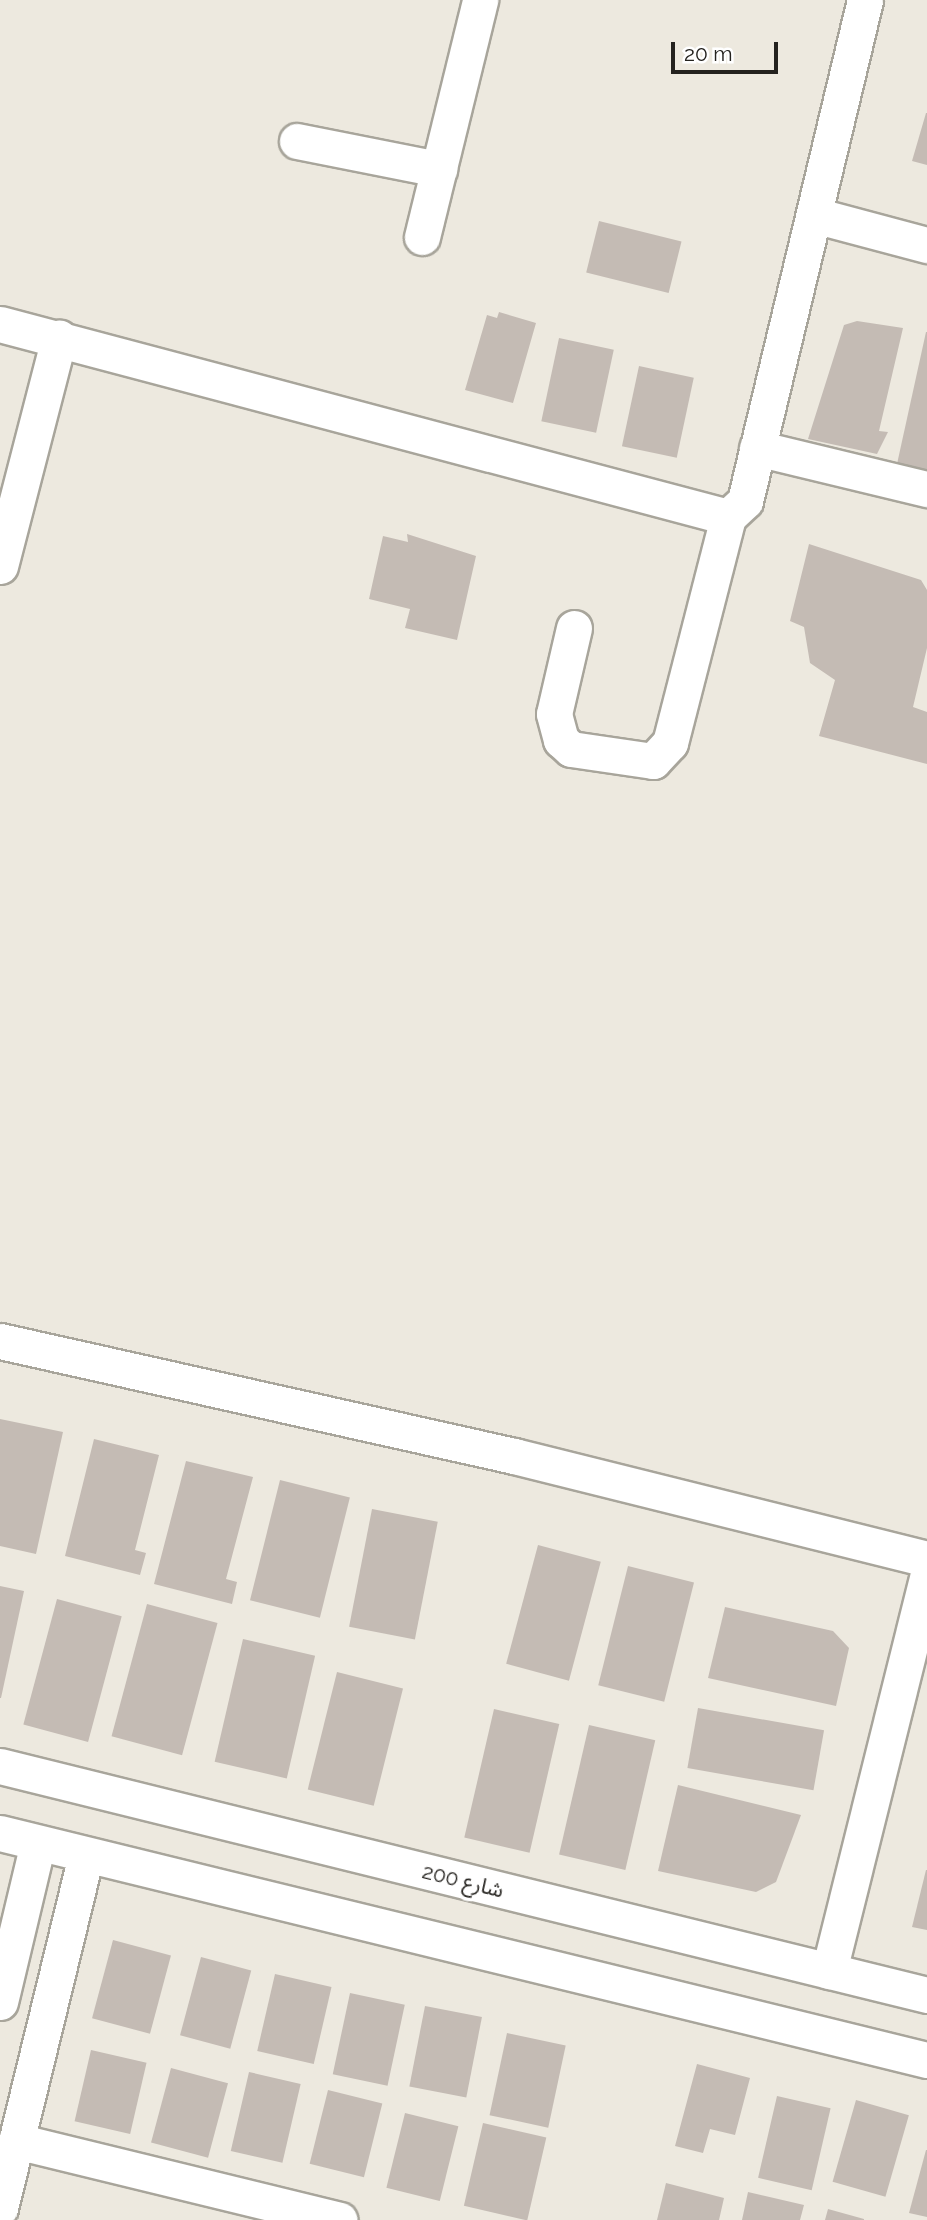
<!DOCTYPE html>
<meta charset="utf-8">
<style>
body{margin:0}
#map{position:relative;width:927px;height:2220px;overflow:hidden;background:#ede9df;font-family:Raleway,"Noto Sans Arabic",sans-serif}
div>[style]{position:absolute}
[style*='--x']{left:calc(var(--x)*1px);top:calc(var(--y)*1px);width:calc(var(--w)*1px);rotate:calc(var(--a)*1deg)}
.building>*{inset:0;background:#c4bbb4;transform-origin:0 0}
.roads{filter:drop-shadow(2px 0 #a8a59b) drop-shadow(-2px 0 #a8a59b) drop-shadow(0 2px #a8a59b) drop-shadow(0 -2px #a8a59b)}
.minor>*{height:35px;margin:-17.5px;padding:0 17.5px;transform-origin:17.5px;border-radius:17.5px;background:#fff}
span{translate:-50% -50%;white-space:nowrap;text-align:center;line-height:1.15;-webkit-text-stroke:7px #fff;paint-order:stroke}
.street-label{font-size:21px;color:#24221e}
.scale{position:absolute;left:671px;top:42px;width:107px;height:32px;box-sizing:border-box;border:4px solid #24221e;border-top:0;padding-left:9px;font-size:21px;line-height:24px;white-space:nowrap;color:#24221e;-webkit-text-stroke:5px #fff;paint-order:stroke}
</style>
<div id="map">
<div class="building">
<div style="clip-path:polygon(926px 113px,927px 113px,927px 165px,912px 161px)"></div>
<div style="left:599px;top:221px;width:85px;height:53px;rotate:14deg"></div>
<div style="clip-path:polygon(499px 312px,536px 323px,513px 403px,465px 390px,487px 315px,497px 318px)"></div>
<div style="clip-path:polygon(857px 321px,903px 328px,879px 431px,888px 432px,877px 454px,808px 439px,844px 325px)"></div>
<div style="clip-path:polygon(926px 332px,927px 332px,927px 471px,897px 464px)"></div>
<div style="left:559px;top:338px;width:56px;height:85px;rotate:12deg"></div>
<div style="left:639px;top:366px;width:56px;height:82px;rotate:12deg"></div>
<div style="clip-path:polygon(407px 534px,476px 556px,457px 640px,405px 628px,410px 609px,369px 599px,383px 536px,408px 542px)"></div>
<div style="clip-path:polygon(809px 544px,921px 580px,927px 590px,927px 648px,913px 707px,927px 712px,927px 764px,819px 736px,835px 680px,810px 663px,804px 627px,790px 621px)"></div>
<div style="clip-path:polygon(0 1419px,63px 1432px,36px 1554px,0 1546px)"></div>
<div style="clip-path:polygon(94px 1439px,159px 1455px,135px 1550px,146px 1553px,140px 1575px,65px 1556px)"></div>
<div style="clip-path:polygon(186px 1461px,253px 1477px,226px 1579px,237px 1582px,232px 1604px,154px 1584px)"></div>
<div style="left:280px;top:1480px;width:72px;height:124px;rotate:14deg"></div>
<div style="left:372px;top:1509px;width:67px;height:120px;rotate:11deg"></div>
<div style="left:538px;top:1545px;width:65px;height:123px;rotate:15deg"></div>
<div style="left:628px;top:1566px;width:68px;height:123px;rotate:14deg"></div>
<div style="clip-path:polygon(0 1586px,24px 1591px,1px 1698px,0 1698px)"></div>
<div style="left:57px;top:1599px;width:67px;height:130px;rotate:15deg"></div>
<div style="left:147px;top:1604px;width:73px;height:137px;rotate:15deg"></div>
<div style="clip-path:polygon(725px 1607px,833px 1631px,849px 1648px,836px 1706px,708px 1678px)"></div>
<div style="left:243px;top:1639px;width:74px;height:126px;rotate:13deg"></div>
<div style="left:337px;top:1672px;width:68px;height:121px;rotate:14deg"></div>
<div style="left:698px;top:1708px;width:128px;height:61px;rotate:10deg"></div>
<div style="left:494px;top:1709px;width:67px;height:132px;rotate:13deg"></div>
<div style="left:589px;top:1725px;width:68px;height:133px;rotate:13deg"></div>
<div style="clip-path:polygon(678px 1785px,801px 1815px,776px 1882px,756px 1892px,658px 1871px)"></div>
<div style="clip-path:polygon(926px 1870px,927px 1870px,927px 1930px,912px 1927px)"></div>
<div style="left:113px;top:1940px;width:60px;height:81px;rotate:15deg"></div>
<div style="left:201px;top:1957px;width:52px;height:81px;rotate:15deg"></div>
<div style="left:275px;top:1974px;width:58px;height:79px;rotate:13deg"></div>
<div style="left:350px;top:1993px;width:56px;height:83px;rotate:12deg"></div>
<div style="left:425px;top:2006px;width:58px;height:82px;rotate:11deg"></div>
<div style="left:507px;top:2033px;width:60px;height:84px;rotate:12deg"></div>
<div style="left:91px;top:2050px;width:57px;height:73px;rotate:13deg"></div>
<div style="clip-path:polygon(697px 2064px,750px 2078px,735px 2135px,710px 2129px,703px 2153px,675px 2146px)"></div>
<div style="left:171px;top:2068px;width:59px;height:77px;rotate:15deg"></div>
<div style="left:249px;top:2072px;width:53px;height:81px;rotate:13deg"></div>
<div style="left:328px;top:2090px;width:56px;height:76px;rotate:14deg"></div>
<div style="left:777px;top:2096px;width:55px;height:84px;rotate:13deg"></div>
<div style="left:856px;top:2100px;width:55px;height:85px;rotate:16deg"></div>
<div style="left:405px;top:2113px;width:55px;height:77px;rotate:14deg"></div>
<div style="left:483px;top:2123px;width:65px;height:85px;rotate:13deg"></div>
<div style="clip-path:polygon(926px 2150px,927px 2150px,927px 2217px,909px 2213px)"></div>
<div style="clip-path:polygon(666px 2183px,724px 2198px,719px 2220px,657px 2220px)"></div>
<div style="clip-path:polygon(748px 2192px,804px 2205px,800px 2220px,742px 2220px)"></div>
<div style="clip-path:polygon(828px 2209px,864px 2219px,864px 2220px,825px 2220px)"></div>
</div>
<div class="roads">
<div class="minor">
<div style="--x:297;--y:141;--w:145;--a:11.2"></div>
<div style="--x:814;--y:215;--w:117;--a:14.9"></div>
<div style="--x:422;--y:237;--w:244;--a:-76.2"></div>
<div style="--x:0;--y:324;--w:753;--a:14.85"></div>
<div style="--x:728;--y:517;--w:23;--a:-43"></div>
<div style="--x:745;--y:501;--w:515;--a:-76.53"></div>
<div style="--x:757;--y:448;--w:175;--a:13.6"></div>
<div style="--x:0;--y:566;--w:236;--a:-75.5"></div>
<div style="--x:574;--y:628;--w:88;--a:103.1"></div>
<div style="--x:554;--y:714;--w:27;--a:75"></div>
<div style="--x:561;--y:740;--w:13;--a:42"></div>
<div style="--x:571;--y:749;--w:83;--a:8.3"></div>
<div style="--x:653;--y:761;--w:25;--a:-47"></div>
<div style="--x:670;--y:743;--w:233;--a:-75.6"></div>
<div style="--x:0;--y:1341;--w:527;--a:12.61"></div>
<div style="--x:514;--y:1456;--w:426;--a:14"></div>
<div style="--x:0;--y:1766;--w:955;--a:13.88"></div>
<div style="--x:0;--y:1833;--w:954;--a:13.76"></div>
<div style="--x:829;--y:1971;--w:405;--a:-76"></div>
<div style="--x:0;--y:2002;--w:163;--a:-76.6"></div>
<div style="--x:16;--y:2141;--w:333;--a:13.7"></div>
<div style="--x:0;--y:2208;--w:363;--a:-76.3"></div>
</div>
</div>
<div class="street-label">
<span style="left:463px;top:1881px;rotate:14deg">شارع 200</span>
</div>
<div class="scale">20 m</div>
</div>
